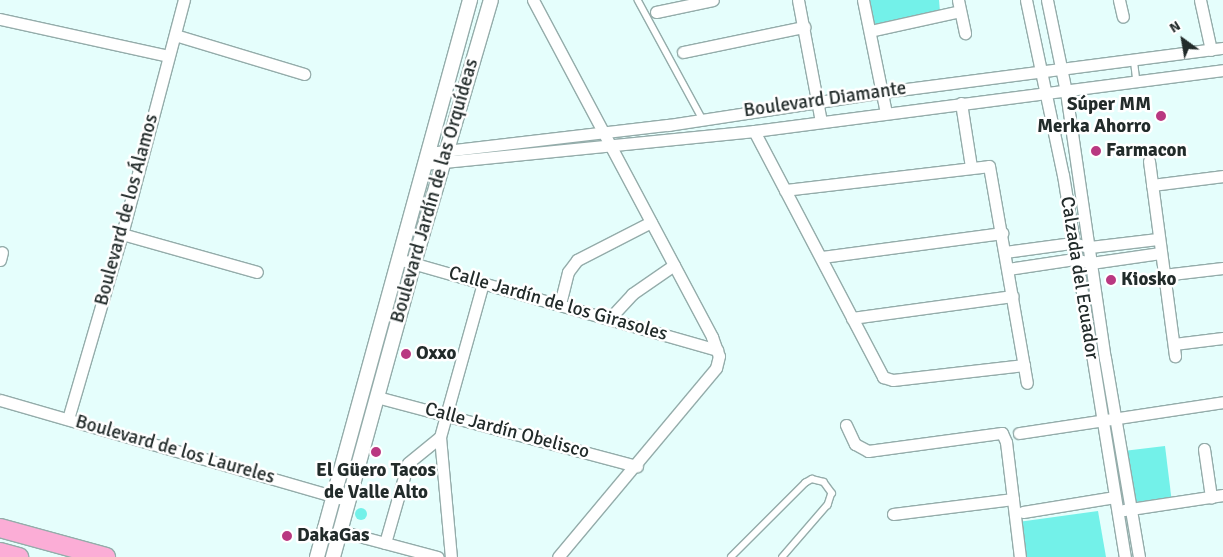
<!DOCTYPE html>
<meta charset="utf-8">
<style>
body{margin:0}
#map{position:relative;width:1223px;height:557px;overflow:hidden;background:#e5fefc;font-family:Signika,sans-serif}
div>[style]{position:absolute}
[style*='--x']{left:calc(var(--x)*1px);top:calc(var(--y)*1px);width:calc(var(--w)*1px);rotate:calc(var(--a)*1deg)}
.green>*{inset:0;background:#73f1e9;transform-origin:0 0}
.round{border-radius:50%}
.roads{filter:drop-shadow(1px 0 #94acaa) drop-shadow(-1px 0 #94acaa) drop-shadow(0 1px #94acaa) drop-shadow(0 -1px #94acaa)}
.service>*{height:5.5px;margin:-2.75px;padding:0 2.75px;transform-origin:2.75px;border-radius:2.75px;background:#fff}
.minor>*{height:11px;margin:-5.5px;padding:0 5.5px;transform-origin:5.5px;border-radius:5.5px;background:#fff}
.tertiary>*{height:14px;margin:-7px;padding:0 7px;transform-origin:7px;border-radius:7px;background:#fff}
.primary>*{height:18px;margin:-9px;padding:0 9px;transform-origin:9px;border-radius:9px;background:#fbadd6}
.dots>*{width:14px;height:14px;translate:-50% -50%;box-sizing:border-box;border:2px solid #fff;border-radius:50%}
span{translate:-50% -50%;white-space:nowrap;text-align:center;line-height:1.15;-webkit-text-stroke:5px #fff;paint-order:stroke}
.street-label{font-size:19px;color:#222b2a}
.poi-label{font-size:19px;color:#222b2a;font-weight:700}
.right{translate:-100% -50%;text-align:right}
.left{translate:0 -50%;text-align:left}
.north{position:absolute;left:1158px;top:15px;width:50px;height:50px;-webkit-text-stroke:4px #fff;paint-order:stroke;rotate:328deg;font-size:14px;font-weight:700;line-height:20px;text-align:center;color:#222b2a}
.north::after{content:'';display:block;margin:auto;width:18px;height:22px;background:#222b2a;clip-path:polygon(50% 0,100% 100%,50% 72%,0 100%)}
</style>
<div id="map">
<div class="green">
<div style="clip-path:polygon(867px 0,939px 0,940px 12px,873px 25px)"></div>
<div style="left:1165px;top:446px;width:52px;height:44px;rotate:83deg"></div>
<div class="round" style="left:355px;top:508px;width:12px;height:12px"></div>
<div style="clip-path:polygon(1098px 511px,1106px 557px,1023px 557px,1018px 522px)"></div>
</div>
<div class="roads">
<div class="service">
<div style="--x:638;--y:0;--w:134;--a:61.5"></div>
<div style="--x:1134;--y:58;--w:23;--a:83"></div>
<div style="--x:731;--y:557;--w:105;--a:-45"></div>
<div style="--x:805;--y:483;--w:8;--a:-30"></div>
<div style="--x:812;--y:479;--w:12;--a:14"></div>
<div style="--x:824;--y:482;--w:14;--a:54"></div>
<div style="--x:832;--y:493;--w:13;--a:108"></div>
<div style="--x:828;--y:505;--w:69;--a:130.9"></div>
</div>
<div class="minor">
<div style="--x:533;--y:0;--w:382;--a:62"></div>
<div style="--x:712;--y:337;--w:20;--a:70"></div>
<div style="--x:719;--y:356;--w:12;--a:104"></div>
<div style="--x:716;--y:368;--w:246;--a:129.9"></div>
<div style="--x:798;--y:0;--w:124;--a:79.3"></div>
<div style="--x:863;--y:0;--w:115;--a:78.5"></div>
<div style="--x:958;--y:0;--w:34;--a:78"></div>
<div style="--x:1026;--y:0;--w:179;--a:78.1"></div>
<div style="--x:1063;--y:175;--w:387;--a:80.8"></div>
<div style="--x:1047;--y:0;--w:94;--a:78.3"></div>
<div style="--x:1066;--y:92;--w:269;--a:81.7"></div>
<div style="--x:1105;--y:358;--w:202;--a:80.3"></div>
<div style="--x:1119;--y:0;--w:17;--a:77"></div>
<div style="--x:1200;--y:0;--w:51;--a:77.6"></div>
<div style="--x:656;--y:12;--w:58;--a:-11.9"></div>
<div style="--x:0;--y:19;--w:172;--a:12.4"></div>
<div style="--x:870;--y:31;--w:92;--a:-12.5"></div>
<div style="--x:175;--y:35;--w:135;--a:16.8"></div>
<div style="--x:683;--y:52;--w:124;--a:-11.7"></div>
<div style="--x:961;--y:103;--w:65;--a:81.1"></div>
<div style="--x:754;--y:131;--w:278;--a:62.3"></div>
<div style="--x:883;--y:377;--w:10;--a:17"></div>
<div style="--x:893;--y:380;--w:132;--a:-6.5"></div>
<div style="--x:428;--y:153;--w:242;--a:-6.7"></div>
<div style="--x:668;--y:125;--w:218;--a:-8.7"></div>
<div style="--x:883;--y:92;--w:343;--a:-7.4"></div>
<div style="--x:1149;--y:161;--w:197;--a:82.4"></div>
<div style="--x:424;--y:164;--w:332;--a:-5.7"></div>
<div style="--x:754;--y:131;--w:473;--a:-7.4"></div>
<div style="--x:1152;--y:185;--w:72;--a:-7.2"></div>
<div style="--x:785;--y:190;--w:205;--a:-6.7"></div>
<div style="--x:989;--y:166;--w:220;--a:80.1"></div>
<div style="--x:122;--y:234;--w:140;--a:15.7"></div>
<div style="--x:1005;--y:252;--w:68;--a:-7.7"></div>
<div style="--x:1072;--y:243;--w:18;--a:13"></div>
<div style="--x:1090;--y:247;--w:68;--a:-6.7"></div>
<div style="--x:822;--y:257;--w:182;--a:-7.6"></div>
<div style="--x:398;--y:259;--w:332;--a:15.9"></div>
<div style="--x:0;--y:260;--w:8;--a:-76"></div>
<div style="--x:1008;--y:269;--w:67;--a:-8.6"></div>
<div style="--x:1074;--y:259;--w:17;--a:13"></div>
<div style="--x:1091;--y:263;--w:70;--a:-8.2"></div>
<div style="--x:1163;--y:275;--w:60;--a:-6.7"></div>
<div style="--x:560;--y:304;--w:33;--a:-76"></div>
<div style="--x:568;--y:272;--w:15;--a:-53"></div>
<div style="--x:577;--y:260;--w:83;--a:-27.2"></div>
<div style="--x:610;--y:318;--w:33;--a:-47"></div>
<div style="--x:632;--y:294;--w:51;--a:-34.6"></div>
<div style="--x:852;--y:318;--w:162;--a:-7.8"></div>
<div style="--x:1174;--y:344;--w:49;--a:-7"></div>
<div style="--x:377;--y:397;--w:269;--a:14.9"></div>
<div style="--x:0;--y:400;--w:363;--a:16.1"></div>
<div style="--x:68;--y:419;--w:193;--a:-73.7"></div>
<div style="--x:122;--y:234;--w:242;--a:-75.2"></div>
<div style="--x:846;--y:425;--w:21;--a:65"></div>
<div style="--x:855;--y:444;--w:15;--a:28"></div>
<div style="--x:868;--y:451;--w:135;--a:-7.7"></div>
<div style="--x:1002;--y:433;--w:10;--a:66"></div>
<div style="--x:1006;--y:442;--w:116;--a:83.1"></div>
<div style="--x:1019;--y:433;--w:206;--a:-8.6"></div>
<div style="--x:440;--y:437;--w:121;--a:84.8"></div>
<div style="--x:1204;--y:449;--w:49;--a:81.7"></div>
<div style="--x:1124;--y:510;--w:100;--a:-8.6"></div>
<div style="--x:1023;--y:512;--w:93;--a:-9.3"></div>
<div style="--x:893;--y:514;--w:121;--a:-7.1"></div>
<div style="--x:340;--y:531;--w:101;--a:14.9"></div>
<div style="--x:385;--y:543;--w:83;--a:-74"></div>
<div style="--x:408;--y:463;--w:41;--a:-39.1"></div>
<div style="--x:440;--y:437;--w:160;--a:-74.4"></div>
</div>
<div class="tertiary">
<div style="--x:317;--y:557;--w:578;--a:-74.64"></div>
<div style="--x:333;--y:557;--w:305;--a:-74.6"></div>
<div style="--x:414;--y:263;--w:274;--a:-73.7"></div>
</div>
<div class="primary">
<div style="--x:0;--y:528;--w:110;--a:15.3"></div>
<div style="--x:0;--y:552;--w:20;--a:15"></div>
</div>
</div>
<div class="dots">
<div style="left:1161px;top:116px;background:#b93881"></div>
<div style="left:1096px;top:151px;background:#b93881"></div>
<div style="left:1111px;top:280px;background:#b93881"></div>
<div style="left:406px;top:354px;background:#b93881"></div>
<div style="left:376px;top:452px;background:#b93881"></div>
<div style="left:287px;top:536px;background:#b93881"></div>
</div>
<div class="street-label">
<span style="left:825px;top:100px;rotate:-8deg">Boulevard Diamante</span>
<span style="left:435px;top:191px;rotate:-74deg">Boulevard Jardín de las Orquídeas</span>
<span style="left:127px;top:210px;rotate:-75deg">Boulevard de los Álamos</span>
<span style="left:1079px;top:278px;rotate:81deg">Calzada del Ecuador</span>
<span style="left:558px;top:304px;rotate:16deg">Calle Jardín de los Girasoles</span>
<span style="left:507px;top:431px;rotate:15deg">Calle Jardín Obelisco</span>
<span style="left:175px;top:450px;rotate:16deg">Boulevard de los Laureles</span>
</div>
<div class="poi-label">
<span class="right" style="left:1151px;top:116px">Súper MM<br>Merka Ahorro</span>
<span class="left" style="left:1106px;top:151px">Farmacon</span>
<span class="left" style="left:1121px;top:280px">Kiosko</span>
<span class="left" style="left:416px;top:354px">Oxxo</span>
<span style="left:376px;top:482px">El Güero Tacos<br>de Valle Alto</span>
<span class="left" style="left:297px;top:536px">DakaGas</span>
</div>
<div class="north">N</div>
</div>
